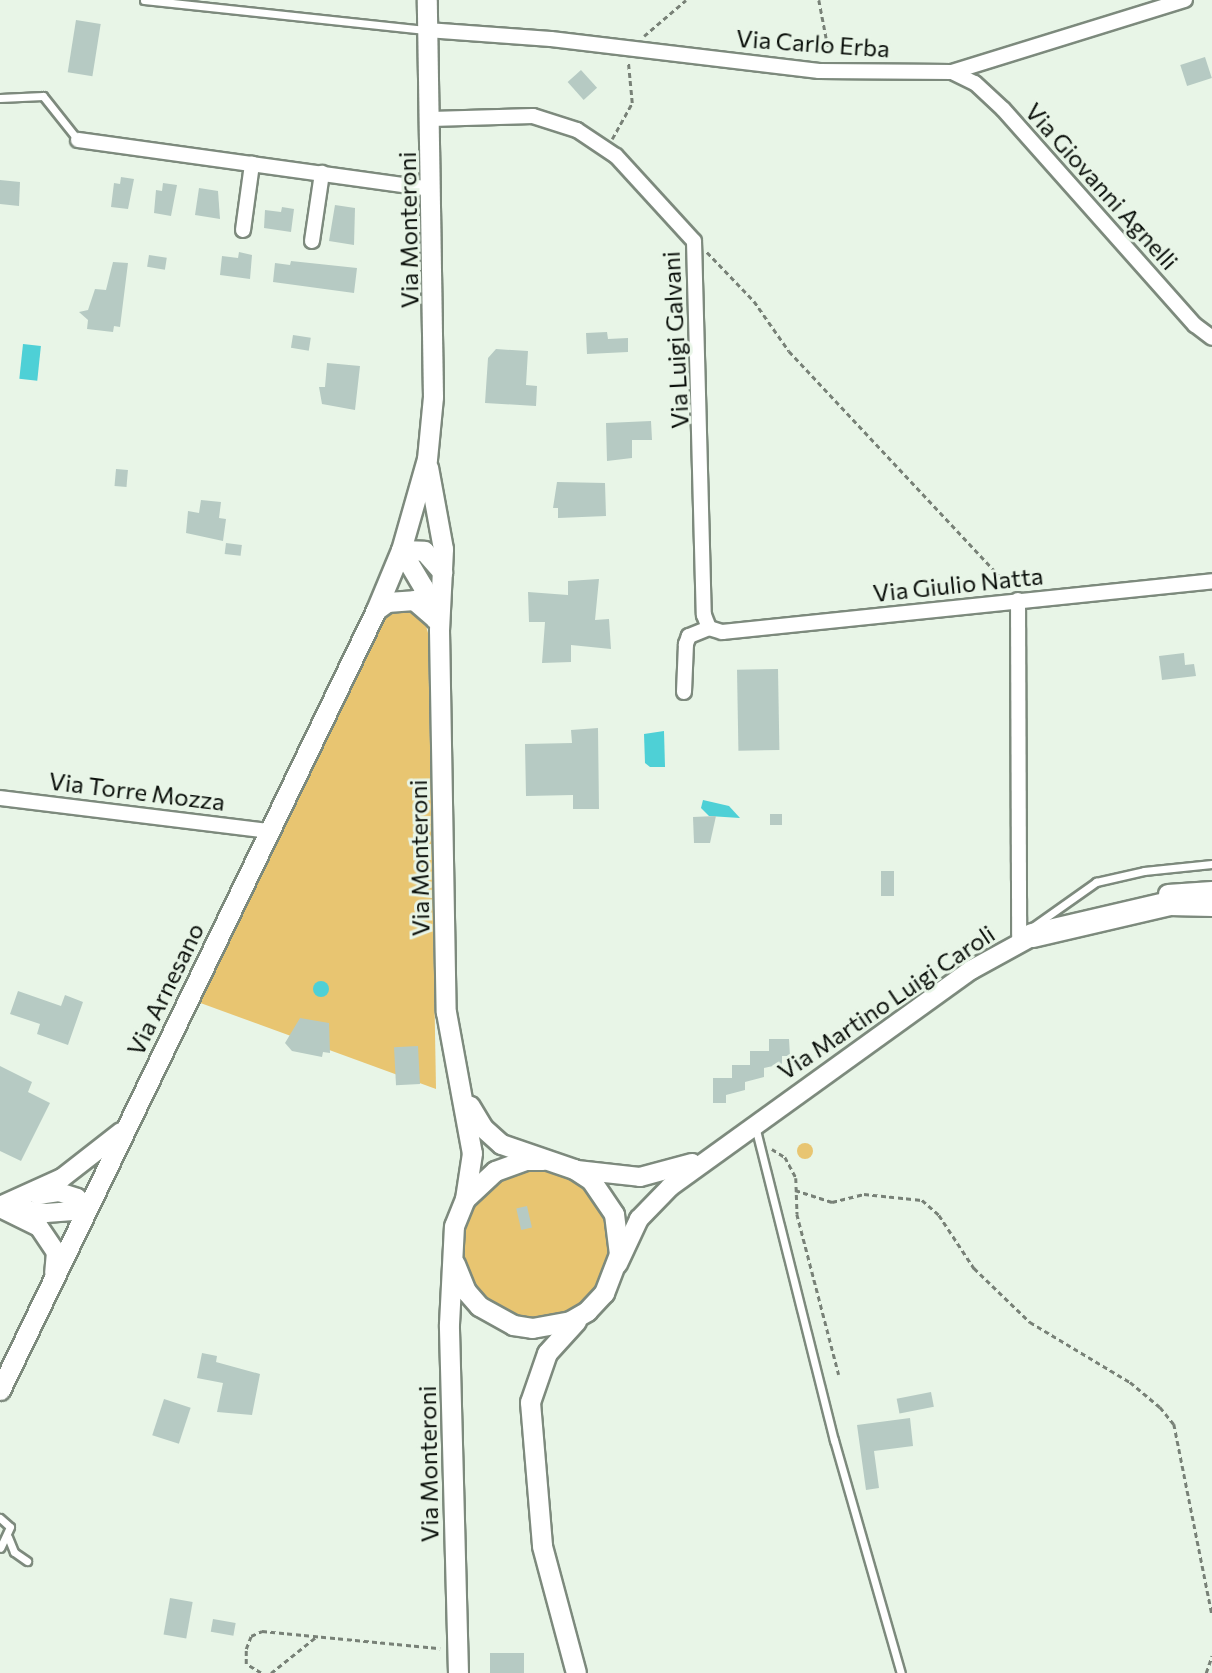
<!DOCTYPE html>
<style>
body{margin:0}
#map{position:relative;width:1212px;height:1673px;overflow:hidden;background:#e8f5e7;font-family:Commissioner,sans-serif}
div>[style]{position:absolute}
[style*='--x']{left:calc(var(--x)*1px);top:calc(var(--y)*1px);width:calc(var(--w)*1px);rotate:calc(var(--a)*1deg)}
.green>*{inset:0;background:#e8c571}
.round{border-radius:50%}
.water>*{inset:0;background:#4ed0d6;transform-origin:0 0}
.building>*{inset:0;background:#b6cac3;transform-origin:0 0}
.path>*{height:2.5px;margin-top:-1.25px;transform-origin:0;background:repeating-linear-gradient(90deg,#788177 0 5px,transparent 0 8.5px)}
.roads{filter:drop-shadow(2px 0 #7d8a7d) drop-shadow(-2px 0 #7d8a7d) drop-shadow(0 2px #7d8a7d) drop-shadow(0 -2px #7d8a7d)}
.service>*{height:7px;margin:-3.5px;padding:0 3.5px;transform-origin:3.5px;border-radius:3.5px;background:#fff}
.minor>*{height:14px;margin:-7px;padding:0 7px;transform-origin:7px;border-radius:7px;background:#fff}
.tertiary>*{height:18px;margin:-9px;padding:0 9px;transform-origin:9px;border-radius:9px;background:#fff}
.secondary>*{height:19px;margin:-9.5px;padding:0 9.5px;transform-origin:9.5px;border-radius:9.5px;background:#fff}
.trunk>*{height:23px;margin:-11.5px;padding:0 11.5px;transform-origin:11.5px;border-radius:11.5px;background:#fff}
span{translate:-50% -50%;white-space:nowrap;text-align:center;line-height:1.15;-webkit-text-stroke:6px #e8f5e7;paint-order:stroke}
.street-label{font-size:24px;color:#0a0f0a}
</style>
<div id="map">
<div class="green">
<div style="clip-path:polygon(404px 603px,423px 615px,428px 633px,436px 1089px,195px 1001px,382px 614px)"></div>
<div class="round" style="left:797px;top:1143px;width:16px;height:16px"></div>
<div class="round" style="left:462px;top:1170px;width:148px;height:148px"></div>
</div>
<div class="water">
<div style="left:23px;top:344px;width:18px;height:35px;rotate:6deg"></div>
<div style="clip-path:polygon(664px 731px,665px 767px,650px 767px,645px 763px,644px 734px)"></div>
<div style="clip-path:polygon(703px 800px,729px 806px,740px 818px,709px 816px,701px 808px)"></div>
<div class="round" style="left:313px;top:981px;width:16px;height:16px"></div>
</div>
<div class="building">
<div style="left:76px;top:20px;width:25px;height:53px;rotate:9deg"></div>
<div style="left:1205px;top:57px;width:22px;height:26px;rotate:72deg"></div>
<div style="left:581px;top:70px;width:24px;height:18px;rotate:48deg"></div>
<div style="clip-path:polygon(121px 177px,134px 179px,128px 209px,111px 207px,114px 183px,120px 184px)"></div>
<div style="clip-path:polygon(0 180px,20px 182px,19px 206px,0 204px)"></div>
<div style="clip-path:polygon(163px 183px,177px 185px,171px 216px,154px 213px,156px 190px,162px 191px)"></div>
<div style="clip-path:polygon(199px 188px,218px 191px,220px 219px,195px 215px)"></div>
<div style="clip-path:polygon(335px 205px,355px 208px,354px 245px,329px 241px)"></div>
<div style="clip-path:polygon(282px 207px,294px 209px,291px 232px,264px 228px,265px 210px,281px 212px)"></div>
<div style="clip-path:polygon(239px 252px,252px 255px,250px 279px,220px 275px,222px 256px,238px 258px)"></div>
<div style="left:149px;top:255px;width:18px;height:12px;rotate:9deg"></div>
<div style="clip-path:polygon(291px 261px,357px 268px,354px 293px,273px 282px,275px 263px,290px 265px)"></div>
<div style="clip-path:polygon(113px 262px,128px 263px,120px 327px,114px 326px,113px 332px,87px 329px,88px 320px,79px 312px,88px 310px,95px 289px,106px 290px)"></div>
<div style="clip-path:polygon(607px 332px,608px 339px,628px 338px,628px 352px,587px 354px,586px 333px)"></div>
<div style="left:293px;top:335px;width:18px;height:13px;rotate:9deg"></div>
<div style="clip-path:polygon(496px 349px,528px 351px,526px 385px,537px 386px,536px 406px,485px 403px,488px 358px)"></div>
<div style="clip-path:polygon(327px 363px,360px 366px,355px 410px,322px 404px,319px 387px,325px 387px)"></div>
<div style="clip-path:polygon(651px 421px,652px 440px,632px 440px,632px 458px,607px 461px,606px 423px)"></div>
<div style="left:116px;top:469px;width:12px;height:17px;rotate:5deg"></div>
<div style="clip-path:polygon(557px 482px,605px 483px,606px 516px,558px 518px,558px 508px,553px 508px)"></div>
<div style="clip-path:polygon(201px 500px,221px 502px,219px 518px,226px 519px,223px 541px,186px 533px,188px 511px,199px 513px)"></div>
<div style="left:226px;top:543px;width:16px;height:11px;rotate:7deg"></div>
<div style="clip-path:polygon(599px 579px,595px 620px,609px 619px,611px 649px,571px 645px,571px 662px,542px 663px,545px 622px,529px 622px,528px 592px,568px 595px,568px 581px)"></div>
<div style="clip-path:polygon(1184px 653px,1185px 665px,1194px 664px,1196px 676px,1162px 680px,1159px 656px)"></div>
<div style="left:778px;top:669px;width:81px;height:41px;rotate:89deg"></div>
<div style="clip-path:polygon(598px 728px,599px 809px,573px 809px,573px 795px,526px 796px,525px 744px,572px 743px,571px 730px)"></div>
<div style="left:770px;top:814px;width:12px;height:11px"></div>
<div style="clip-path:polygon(716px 816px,710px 843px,694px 843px,693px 817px)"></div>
<div style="left:881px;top:871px;width:13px;height:25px"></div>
<div style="clip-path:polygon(18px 991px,61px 1006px,65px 995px,83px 1002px,68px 1045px,37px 1034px,40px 1024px,10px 1014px)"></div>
<div style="clip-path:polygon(300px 1018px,329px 1023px,330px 1053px,323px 1052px,322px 1057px,292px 1051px,285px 1043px)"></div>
<div style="clip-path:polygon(769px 1039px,789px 1039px,790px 1056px,782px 1056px,782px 1064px,764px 1068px,764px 1077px,745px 1082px,745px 1090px,726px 1095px,726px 1103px,713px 1103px,713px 1078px,732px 1078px,732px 1065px,750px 1065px,750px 1051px,769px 1051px)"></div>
<div style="left:418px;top:1046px;width:38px;height:24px;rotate:87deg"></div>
<div style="clip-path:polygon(0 1066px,32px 1082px,28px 1092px,50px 1103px,21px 1161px,0 1151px)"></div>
<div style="left:527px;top:1206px;width:22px;height:11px;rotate:77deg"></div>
<div style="clip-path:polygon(202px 1353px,217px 1356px,216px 1362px,260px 1374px,252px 1415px,217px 1412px,223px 1383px,197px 1378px)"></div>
<div style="left:931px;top:1392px;width:15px;height:35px;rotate:79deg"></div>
<div style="left:164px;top:1399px;width:28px;height:38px;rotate:18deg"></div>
<div style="clip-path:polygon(910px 1418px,913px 1446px,874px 1451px,879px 1488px,866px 1490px,857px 1425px)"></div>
<div style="left:170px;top:1598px;width:23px;height:37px;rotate:10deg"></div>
<div style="left:213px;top:1619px;width:23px;height:13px;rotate:10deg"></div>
<div style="left:524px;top:1653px;width:20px;height:34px;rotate:90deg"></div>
</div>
<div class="path">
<div style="--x:819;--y:0;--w:58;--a:79.1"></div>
<div style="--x:644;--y:36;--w:55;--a:-40.6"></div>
<div style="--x:612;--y:139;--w:41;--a:-60.9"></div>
<div style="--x:632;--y:103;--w:42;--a:-95.4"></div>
<div style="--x:707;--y:252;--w:68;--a:46.2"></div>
<div style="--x:754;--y:301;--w:61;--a:55"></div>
<div style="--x:789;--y:351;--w:326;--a:46.9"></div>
<div style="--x:772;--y:1149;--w:15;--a:32"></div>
<div style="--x:785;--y:1157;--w:24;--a:62"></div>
<div style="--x:796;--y:1178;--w:36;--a:88"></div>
<div style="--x:797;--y:1214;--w:166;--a:75.4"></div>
<div style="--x:795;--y:1190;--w:39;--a:18"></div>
<div style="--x:832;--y:1202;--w:33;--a:-14"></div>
<div style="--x:864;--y:1194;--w:58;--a:5.9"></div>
<div style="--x:922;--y:1200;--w:23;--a:41"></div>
<div style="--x:939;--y:1215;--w:64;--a:56.6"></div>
<div style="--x:974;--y:1268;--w:78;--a:44"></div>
<div style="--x:1030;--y:1322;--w:117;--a:31"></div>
<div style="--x:1130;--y:1382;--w:39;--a:40"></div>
<div style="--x:1160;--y:1407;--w:22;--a:51"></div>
<div style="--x:1174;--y:1424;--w:194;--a:78.7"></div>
<div style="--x:261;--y:1673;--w:17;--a:-149"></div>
<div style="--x:246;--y:1664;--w:15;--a:-90"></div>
<div style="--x:246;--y:1649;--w:14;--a:-69"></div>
<div style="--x:251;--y:1636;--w:12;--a:-24"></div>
<div style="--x:262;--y:1631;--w:179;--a:5.5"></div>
<div style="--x:271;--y:1673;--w:58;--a:-38.7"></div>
<div style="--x:1206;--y:1673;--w:18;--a:-71"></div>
</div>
<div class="roads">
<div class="service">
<div style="--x:144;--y:0;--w:283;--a:6.1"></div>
<div style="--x:0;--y:98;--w:43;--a:-2.7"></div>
<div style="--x:43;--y:96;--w:56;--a:51.5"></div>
<div style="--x:1031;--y:928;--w:80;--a:-35.3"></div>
<div style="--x:1096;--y:882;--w:49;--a:-12.9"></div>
<div style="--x:1144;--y:871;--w:68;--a:-5.9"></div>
<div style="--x:755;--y:1126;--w:324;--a:75.9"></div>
<div style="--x:834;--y:1440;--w:242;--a:74"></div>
<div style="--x:0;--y:1518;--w:13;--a:42"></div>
<div style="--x:10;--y:1527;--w:23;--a:115"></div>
<div style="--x:8;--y:1537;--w:16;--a:68"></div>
<div style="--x:14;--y:1552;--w:16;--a:35"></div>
</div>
<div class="minor">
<div style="--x:427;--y:30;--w:124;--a:4.2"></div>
<div style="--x:551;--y:39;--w:270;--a:6.8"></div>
<div style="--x:819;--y:71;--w:133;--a:0.4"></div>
<div style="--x:952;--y:72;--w:244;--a:-17.2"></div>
<div style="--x:952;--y:72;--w:25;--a:26"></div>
<div style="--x:975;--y:83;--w:38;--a:43"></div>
<div style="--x:1003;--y:109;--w:289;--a:48.4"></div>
<div style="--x:1195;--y:325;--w:21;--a:37"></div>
<div style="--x:431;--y:119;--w:102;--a:-1.7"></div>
<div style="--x:533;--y:116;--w:46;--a:17.7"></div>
<div style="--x:577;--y:130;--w:47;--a:33.7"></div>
<div style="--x:616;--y:156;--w:115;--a:47.5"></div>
<div style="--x:694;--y:241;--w:374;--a:88.5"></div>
<div style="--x:704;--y:615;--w:14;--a:69"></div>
<div style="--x:709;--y:628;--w:22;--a:158"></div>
<div style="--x:689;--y:636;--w:9;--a:111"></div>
<div style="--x:686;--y:644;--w:48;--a:92.4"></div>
<div style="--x:78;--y:140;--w:357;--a:7.9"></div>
<div style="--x:243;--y:230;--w:67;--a:-82.2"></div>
<div style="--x:312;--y:241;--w:69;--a:-81.6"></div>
<div style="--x:1018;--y:600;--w:342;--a:89.8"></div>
<div style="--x:709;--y:628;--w:14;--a:17"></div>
<div style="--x:722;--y:632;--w:493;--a:-5.9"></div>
<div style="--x:0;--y:798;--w:271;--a:7"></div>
</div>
<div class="tertiary">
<div style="--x:1168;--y:894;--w:44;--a:-3.9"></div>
<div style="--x:577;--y:1170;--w:63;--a:6.3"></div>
<div style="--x:640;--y:1177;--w:54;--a:-15.1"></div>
<div style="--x:38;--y:1195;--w:21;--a:-8"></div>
<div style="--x:59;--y:1192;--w:19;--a:18"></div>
<div style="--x:77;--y:1198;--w:16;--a:50"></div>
<div style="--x:0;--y:1206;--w:68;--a:-24.3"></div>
<div style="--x:62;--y:1178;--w:75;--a:-37.9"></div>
<div style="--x:0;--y:1208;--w:43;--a:26"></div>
<div style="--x:39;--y:1227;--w:30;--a:56"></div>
<div style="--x:56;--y:1252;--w:21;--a:95"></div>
<div style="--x:10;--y:1208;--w:36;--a:8"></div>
<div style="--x:46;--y:1213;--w:41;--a:-4.2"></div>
<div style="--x:618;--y:1264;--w:50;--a:-65"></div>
<div style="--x:639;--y:1219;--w:45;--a:-45.9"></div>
<div style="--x:670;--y:1187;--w:371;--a:-35.8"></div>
<div style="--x:971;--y:970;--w:83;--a:-28.7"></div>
</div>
<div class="secondary">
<div style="--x:428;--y:467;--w:83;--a:79.6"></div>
<div style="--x:443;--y:549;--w:81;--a:92.8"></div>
<div style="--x:439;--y:630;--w:382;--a:89"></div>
<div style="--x:446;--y:1012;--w:143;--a:79.6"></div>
<div style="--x:472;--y:1153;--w:47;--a:98.7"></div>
<div style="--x:401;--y:550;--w:43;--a:59.3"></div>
<div style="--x:423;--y:587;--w:34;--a:69"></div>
<div style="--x:401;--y:550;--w:23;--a:2"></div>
<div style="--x:424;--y:551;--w:28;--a:49"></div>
<div style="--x:376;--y:610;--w:14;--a:-36"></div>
<div style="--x:387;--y:602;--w:27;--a:-4"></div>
<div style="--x:414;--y:600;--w:28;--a:41"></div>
<div style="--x:455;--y:1264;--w:29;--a:68"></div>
<div style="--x:466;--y:1291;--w:20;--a:49"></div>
<div style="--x:479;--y:1306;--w:39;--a:29"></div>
<div style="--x:513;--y:1325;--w:19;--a:9"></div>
<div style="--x:532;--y:1328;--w:39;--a:-10"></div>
<div style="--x:570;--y:1321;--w:20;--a:-30"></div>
<div style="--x:587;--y:1311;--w:25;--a:-47"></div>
<div style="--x:604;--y:1293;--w:42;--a:-69"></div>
<div style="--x:619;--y:1254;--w:40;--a:-97.1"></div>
<div style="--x:614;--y:1214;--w:41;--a:-124.1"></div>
<div style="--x:591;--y:1180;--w:20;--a:-147"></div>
<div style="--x:574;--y:1169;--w:77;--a:-161.1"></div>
<div style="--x:501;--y:1144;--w:24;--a:-138"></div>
<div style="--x:483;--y:1128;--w:26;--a:-121"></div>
<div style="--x:576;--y:1321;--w:43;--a:132.2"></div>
<div style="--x:547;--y:1353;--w:52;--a:109.1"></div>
<div style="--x:530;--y:1402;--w:144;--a:85.2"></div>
<div style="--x:542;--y:1546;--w:131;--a:75"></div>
<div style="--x:0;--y:1390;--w:866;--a:-64.26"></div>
<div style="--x:376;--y:610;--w:65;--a:-67.4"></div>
<div style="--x:401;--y:550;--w:95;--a:-74.1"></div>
<div style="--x:427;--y:459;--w:62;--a:-84.5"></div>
<div style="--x:433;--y:397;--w:397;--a:-90.9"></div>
<div style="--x:458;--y:1673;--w:349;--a:-91.5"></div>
<div style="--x:449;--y:1324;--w:98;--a:-87.1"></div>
<div style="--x:454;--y:1226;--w:29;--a:-68"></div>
<div style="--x:465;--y:1199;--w:41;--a:-43"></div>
<div style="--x:495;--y:1171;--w:33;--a:-20"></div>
<div style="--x:526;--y:1160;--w:17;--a:0"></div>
</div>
<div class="trunk">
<div style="--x:1032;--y:935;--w:141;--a:-13.1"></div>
<div style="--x:1169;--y:903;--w:43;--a:1.3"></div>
</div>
</div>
<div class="street-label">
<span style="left:813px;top:43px;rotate:4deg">Via Carlo Erba</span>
<span style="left:1102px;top:186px;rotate:48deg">Via Giovanni Agnelli</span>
<span style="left:408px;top:230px;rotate:-91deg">Via Monteroni</span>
<span style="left:675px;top:340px;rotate:-93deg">Via Luigi Galvani</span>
<span style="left:958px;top:584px;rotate:-6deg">Via Giulio Natta</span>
<span style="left:137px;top:791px;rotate:7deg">Via Torre Mozza</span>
<span style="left:419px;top:858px;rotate:-91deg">Via Monteroni</span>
<span style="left:165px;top:989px;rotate:-64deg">Via Arnesano</span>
<span style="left:886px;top:1002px;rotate:-34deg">Via Martino Luigi Caroli</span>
<span style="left:428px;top:1464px;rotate:-91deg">Via Monteroni</span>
</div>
</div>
